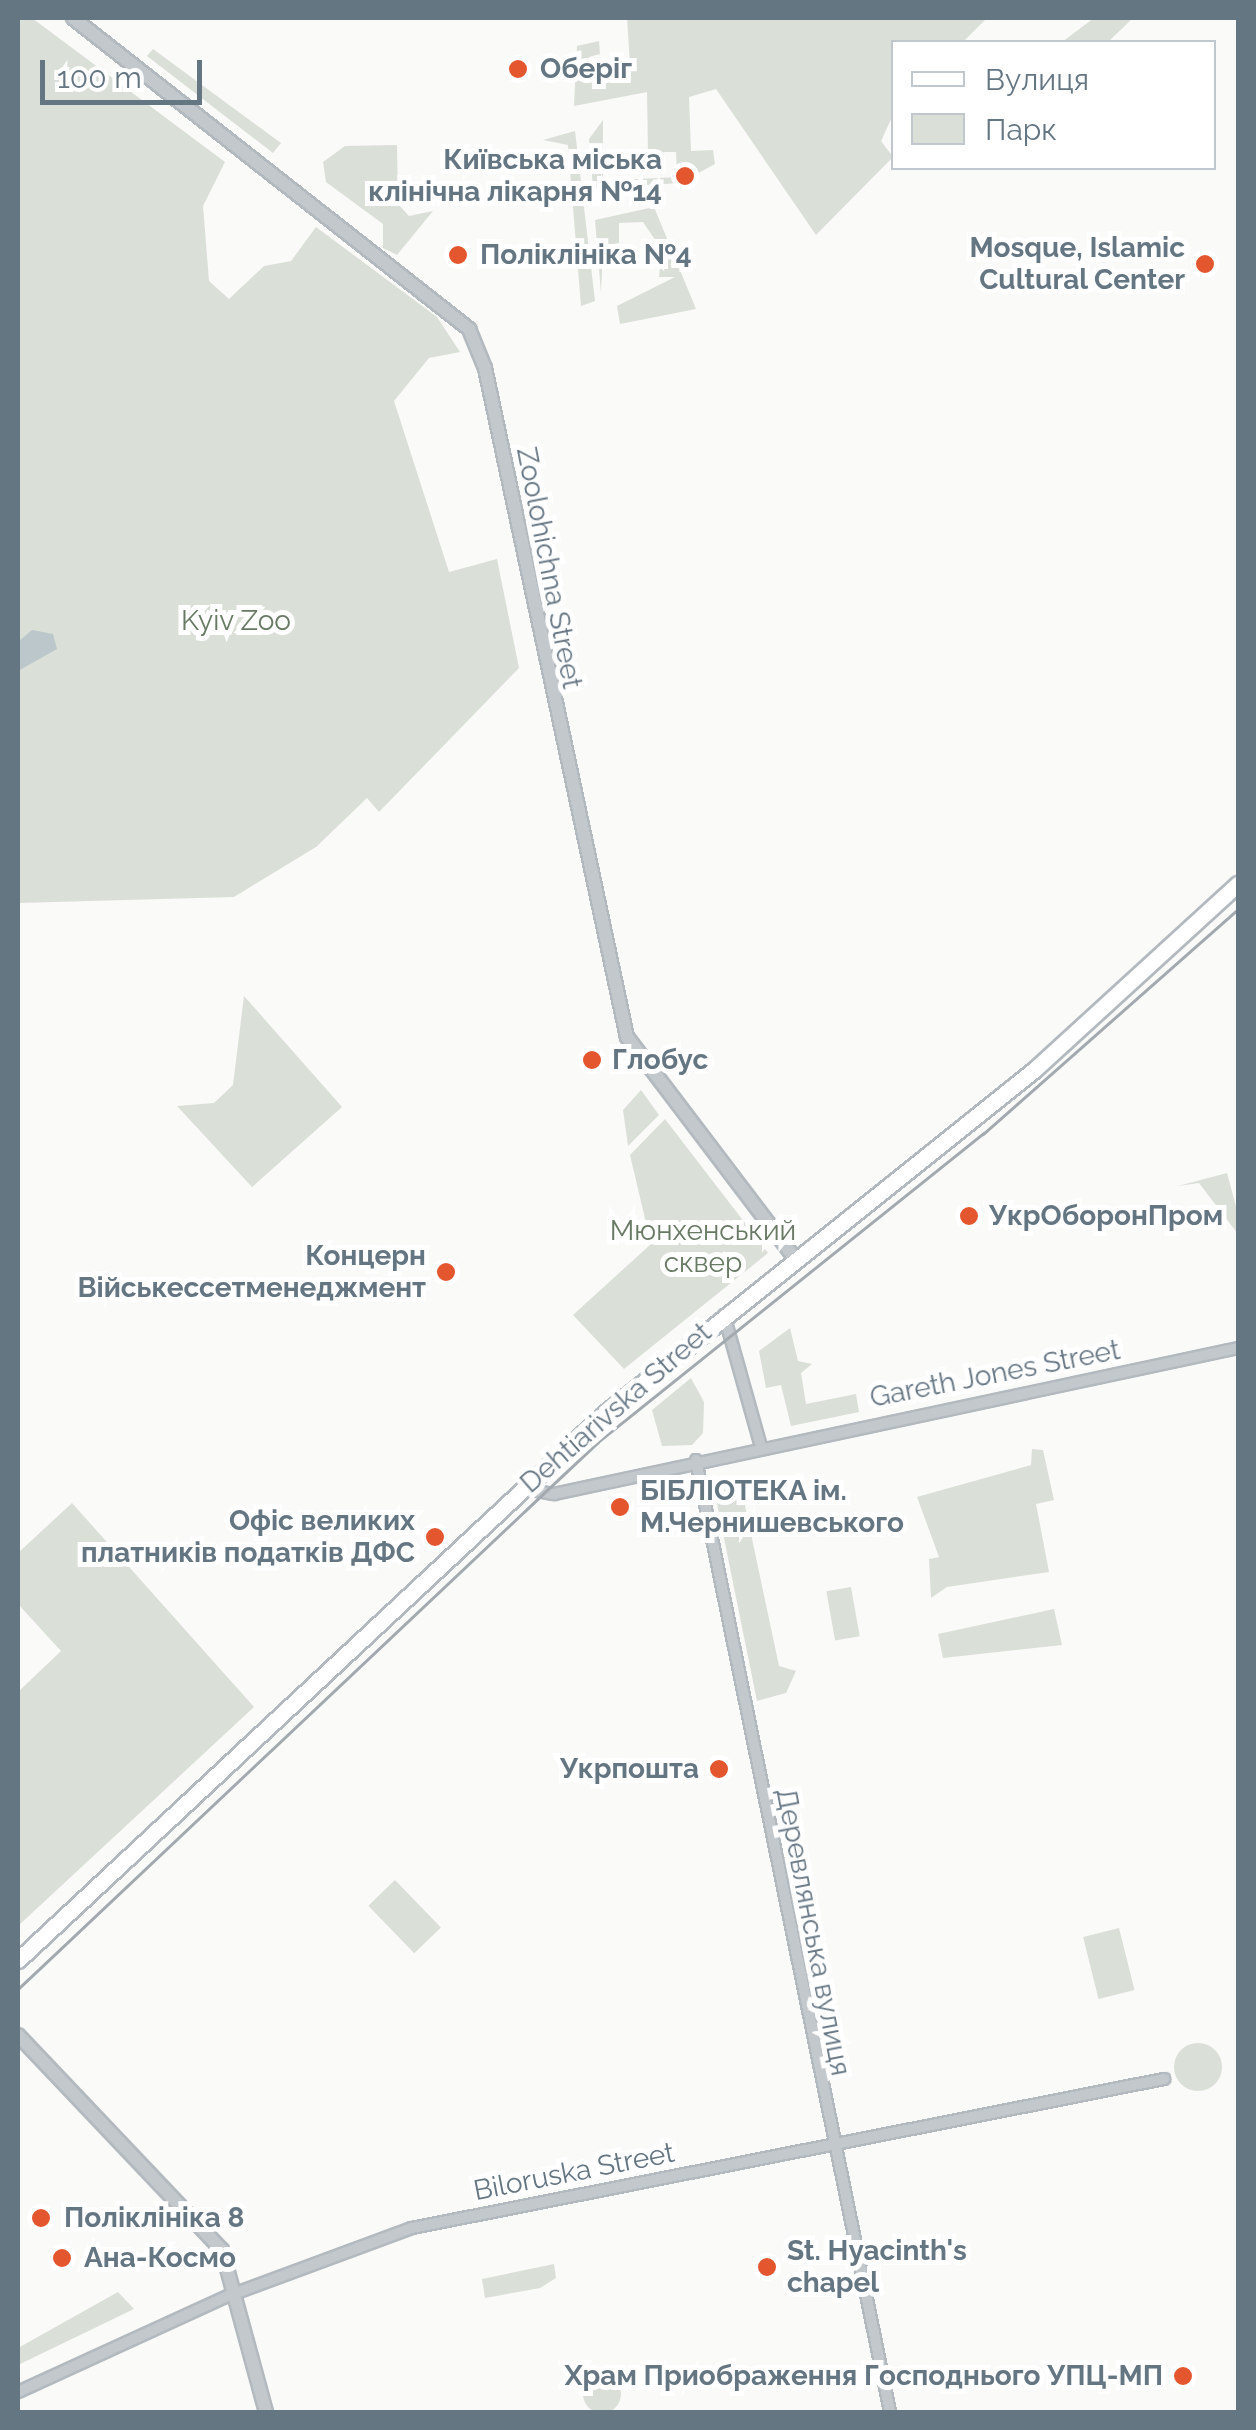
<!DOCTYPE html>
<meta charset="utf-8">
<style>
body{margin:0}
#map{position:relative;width:1256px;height:2430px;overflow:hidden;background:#fafaf8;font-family:Raleway,sans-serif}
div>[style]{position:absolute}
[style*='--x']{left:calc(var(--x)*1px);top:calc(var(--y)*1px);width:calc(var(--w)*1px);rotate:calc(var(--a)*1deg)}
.green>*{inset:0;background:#dadfd7;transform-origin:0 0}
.round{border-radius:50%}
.water>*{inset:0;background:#bbc7cb}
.roads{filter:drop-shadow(2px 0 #b3babf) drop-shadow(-2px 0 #b3babf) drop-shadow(0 2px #b3babf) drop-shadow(0 -2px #b3babf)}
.minor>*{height:10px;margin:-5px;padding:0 5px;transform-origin:5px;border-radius:5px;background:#c3c8cc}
.tertiary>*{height:12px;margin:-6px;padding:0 6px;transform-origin:6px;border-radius:6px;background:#c3c8cc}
.secondary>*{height:15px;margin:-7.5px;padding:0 7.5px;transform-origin:7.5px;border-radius:7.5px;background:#fff}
.tram>*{height:2.5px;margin:-1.25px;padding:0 1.25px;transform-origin:1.25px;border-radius:1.25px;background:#a2aab0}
.dots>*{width:28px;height:28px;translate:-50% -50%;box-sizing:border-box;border:5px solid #fff;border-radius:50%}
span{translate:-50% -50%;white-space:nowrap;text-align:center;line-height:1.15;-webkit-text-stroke:10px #fff;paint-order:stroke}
.poi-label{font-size:28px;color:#657683;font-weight:700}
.left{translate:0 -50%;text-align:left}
.right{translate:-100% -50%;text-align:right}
.street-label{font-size:28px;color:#657683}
.park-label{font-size:28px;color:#687a64}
.frame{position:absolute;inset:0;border:20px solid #657683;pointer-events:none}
.legend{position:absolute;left:891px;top:40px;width:325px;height:130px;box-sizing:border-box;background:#fff;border:2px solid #c1c8cd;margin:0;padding:12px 18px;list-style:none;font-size:30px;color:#657683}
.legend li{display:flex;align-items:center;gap:20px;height:50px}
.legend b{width:50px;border:2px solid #c1c8cd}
.scale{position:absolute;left:40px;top:60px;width:162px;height:45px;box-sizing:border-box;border:5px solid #657683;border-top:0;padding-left:12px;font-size:30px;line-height:35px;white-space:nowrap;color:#657683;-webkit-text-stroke:8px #fff;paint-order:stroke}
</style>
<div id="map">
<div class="green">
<div style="clip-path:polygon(18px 18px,32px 18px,225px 162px,203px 206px,209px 281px,229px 299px,264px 266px,291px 261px,316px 227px,437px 317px,460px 352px,429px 358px,394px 401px,449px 572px,497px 559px,519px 668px,379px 812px,367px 798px,316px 847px,234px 897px,18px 903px)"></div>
<div style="clip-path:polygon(627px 18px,987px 18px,963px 42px,894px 42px,893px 115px,881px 141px,893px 157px,816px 235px,716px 89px,689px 97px,691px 151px,713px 150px,715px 164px,680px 183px,593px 188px,589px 139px,603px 120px,603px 181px,677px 177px,676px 152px,648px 152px,647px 92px,574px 106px,577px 46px,599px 41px,600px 54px,589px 57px,592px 83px,631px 79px)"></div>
<div style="clip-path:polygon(1094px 18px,1133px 18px,1108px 42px,1062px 42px)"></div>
<div style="clip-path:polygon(153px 49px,281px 143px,273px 153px,147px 56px)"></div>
<div style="clip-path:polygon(575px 131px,595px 301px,581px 306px,568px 145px,543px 140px)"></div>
<div style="clip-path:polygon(397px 145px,398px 204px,409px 216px,433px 211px,397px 255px,383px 248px,383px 224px,326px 182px,323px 162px,345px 146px)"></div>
<div style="clip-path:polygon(654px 207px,696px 309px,620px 324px,617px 306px,675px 277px,659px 277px,662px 250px,643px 222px,619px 223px,619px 243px,603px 246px,601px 293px,595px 220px)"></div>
<div style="clip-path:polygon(244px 996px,342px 1107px,252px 1187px,177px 1106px,214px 1103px,233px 1085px)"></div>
<div style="clip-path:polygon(641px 1090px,659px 1115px,628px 1146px,623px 1110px)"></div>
<div style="clip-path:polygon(665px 1119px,768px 1253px,624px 1369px,573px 1315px,651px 1244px,630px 1155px)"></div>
<div style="clip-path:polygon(1227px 1173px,1238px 1214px,1238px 1234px,1199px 1183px,1178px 1186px)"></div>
<div style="clip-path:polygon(790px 1328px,798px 1361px,812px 1364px,801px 1373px,806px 1404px,856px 1394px,859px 1412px,791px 1426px,781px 1385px,766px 1388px,759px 1351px)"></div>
<div style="clip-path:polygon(691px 1378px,704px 1402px,703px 1433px,692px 1445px,662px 1446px,652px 1410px)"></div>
<div style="clip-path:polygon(1032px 1449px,1043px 1450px,1054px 1500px,1036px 1504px,1049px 1572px,947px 1587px,931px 1598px,929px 1559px,939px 1557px,917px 1497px,1031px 1465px)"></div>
<div style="clip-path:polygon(740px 1482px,779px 1666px,796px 1671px,786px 1693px,757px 1701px,715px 1494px)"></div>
<div style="clip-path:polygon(72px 1503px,254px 1707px,18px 1926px,18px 1692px,61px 1651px,18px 1604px,18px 1553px)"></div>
<div style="left:851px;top:1587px;width:50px;height:25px;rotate:80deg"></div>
<div style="clip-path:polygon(1054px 1609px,1062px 1645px,943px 1658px,938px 1634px)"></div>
<div style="left:395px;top:1880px;width:66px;height:37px;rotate:46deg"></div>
<div style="left:1119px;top:1928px;width:64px;height:37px;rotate:76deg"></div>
<div class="round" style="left:1174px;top:2043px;width:48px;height:48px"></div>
<div style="clip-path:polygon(554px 2264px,556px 2278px,540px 2288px,485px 2298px,482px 2279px)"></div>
<div style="clip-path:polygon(118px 2292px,134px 2309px,18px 2365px,18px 2348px)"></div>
<div class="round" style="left:583px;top:2375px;width:38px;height:38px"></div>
</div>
<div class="water">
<div style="clip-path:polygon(32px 630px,53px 634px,57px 649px,18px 671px,18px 642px)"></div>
</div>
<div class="roads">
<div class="minor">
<div style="--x:724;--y:1315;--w:133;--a:74.3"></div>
<div style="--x:696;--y:1460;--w:972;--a:78.48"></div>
<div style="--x:522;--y:1488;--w:33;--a:11"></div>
<div style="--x:554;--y:1494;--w:699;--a:-12.05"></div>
<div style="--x:18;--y:2392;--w:231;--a:-24.6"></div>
<div style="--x:228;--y:2296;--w:196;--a:-20.3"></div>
<div style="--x:412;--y:2228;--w:767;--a:-11.21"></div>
</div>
<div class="tertiary">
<div style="--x:73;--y:18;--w:504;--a:38.14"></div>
<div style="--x:469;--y:329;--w:42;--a:67.7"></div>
<div style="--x:485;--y:368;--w:684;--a:78.02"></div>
<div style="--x:627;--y:1037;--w:280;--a:52.8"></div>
<div style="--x:18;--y:2035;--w:296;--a:46.5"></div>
<div style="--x:222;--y:2250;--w:168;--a:74.8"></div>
</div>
<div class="secondary">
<div style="--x:18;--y:1960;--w:801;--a:-42.98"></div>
<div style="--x:604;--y:1414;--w:551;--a:-38.66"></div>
<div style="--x:1034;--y:1070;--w:276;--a:-42.4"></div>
</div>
</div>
<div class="tram">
<div style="--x:18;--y:1989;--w:797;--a:-43.32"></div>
<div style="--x:598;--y:1442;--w:493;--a:-38.7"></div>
<div style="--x:983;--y:1134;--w:340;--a:-41.4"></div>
</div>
<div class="dots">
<div style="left:518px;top:69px;background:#e4572e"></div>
<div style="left:685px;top:176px;background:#e4572e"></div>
<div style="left:458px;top:255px;background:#e4572e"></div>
<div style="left:1205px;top:264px;background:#e4572e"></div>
<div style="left:592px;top:1060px;background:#e4572e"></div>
<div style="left:969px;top:1216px;background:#e4572e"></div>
<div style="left:446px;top:1272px;background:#e4572e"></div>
<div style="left:620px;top:1507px;background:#e4572e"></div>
<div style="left:435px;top:1537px;background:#e4572e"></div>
<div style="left:719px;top:1769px;background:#e4572e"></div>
<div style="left:41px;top:2218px;background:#e4572e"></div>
<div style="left:62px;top:2258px;background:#e4572e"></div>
<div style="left:767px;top:2267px;background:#e4572e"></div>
<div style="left:1183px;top:2376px;background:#e4572e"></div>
</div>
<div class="poi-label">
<span class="left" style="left:540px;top:69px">Оберіг</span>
<span class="right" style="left:662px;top:176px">Київська міська<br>клінічна лікарня №14</span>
<span class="right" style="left:1185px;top:264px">Mosque, Islamic<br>Cultural Center</span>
<span class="left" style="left:480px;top:255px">Поліклініка №4</span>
<span class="left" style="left:612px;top:1060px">Глобус</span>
<span class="left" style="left:989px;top:1216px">УкрОборонПром</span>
<span class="right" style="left:426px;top:1272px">Концерн<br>Військессетменеджмент</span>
<span class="left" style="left:640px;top:1507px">БІБЛІОТЕКА ім.<br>М.Чернишевського</span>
<span class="right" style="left:415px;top:1537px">Офіс великих<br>платників податків ДФС</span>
<span class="right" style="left:699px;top:1769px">Укрпошта</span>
<span class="left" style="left:64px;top:2218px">Поліклініка 8</span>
<span class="left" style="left:787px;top:2267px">St. Hyacinth's<br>chapel</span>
<span class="left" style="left:84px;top:2258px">Ана-Космо</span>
<span class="right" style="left:1163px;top:2376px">Храм Приображення Господнього УПЦ-МП</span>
</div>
<div class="street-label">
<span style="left:549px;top:568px;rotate:79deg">Zoolohichna Street</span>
<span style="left:995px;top:1374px;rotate:-11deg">Gareth Jones Street</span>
<span style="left:616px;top:1408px;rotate:-41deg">Dehtiarivska Street</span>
<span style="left:813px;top:1932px;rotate:79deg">Деревлянська вулиця</span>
<span style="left:574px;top:2172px;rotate:-11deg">Biloruska Street</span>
</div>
<div class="park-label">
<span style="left:236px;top:621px">Kyiv Zoo</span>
<span style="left:703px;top:1247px">Мюнхенський<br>сквер</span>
</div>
<div class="frame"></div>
<ul class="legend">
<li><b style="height:12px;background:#fff"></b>Вулиця</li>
<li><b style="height:28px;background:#dadfd7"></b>Парк</li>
</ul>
<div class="scale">100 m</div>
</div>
